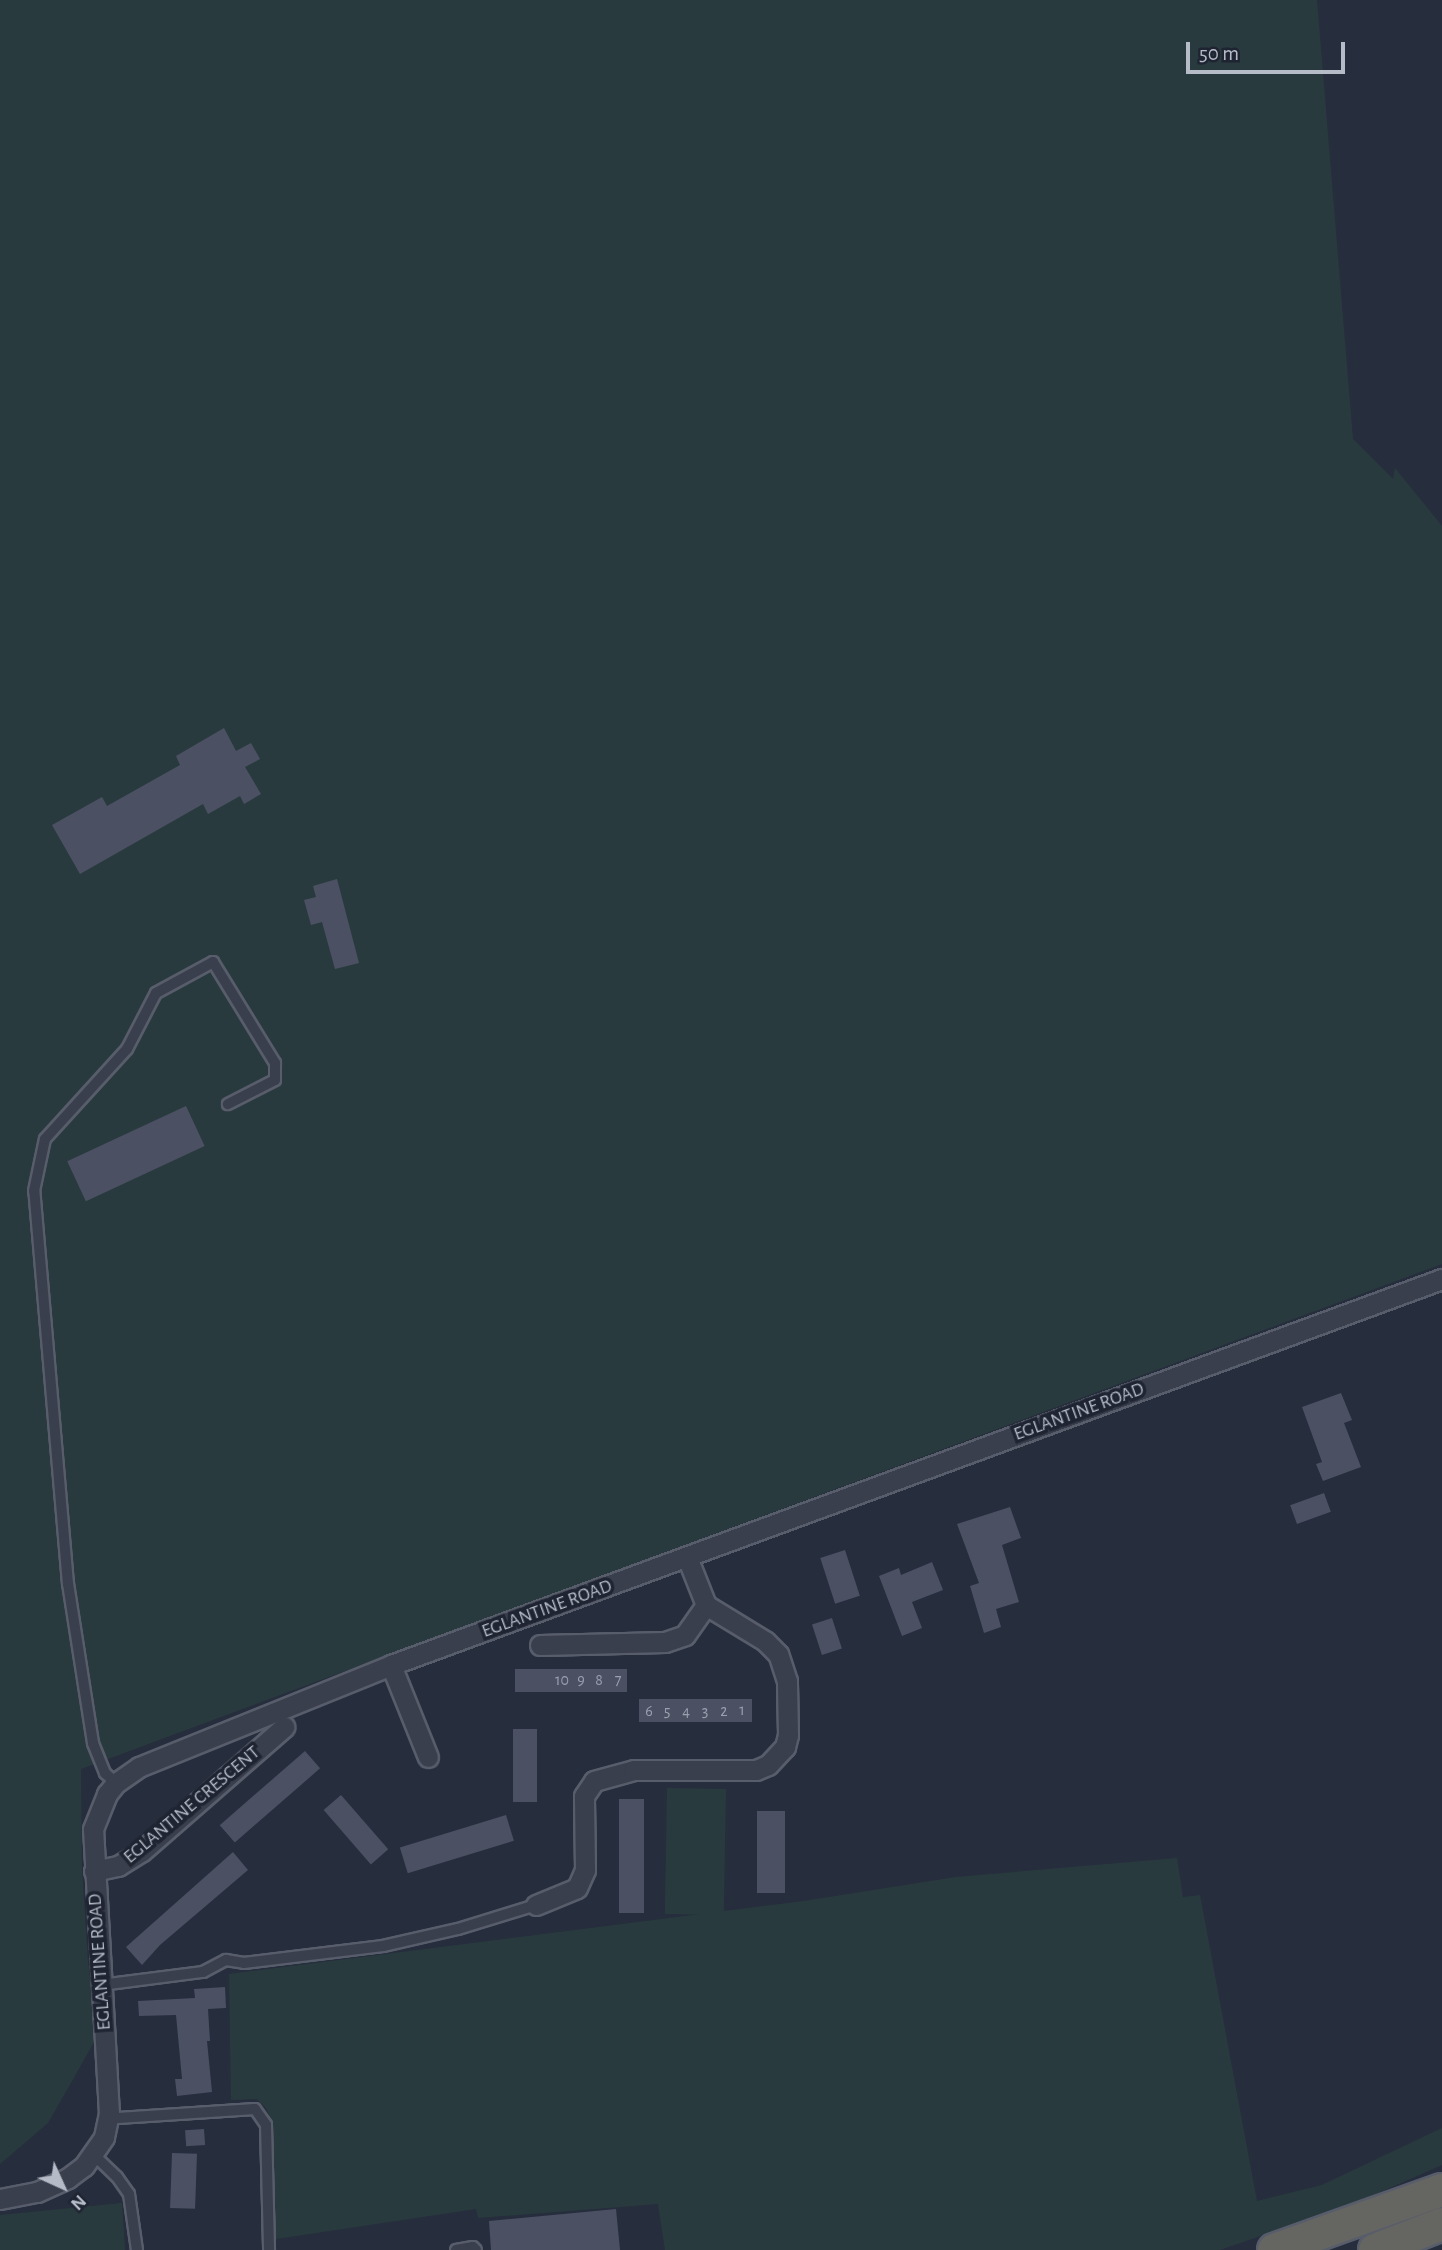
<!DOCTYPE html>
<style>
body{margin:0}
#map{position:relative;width:1442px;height:2250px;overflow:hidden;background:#262d3d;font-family:"Alegreya Sans",sans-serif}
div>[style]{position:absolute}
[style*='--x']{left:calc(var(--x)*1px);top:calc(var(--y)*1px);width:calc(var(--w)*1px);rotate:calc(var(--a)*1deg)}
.green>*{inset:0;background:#293a3f;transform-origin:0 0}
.building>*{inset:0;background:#4b5163;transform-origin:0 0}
.roads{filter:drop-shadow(2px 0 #585d6b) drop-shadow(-2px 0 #585d6b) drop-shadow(0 2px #585d6b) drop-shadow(0 -2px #585d6b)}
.service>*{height:10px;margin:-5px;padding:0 5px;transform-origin:5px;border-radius:5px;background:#3a3f4d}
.minor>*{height:19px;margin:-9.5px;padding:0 9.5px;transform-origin:9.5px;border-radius:9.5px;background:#3a3f4d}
.trunk>*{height:32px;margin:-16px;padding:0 16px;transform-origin:16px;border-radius:16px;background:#656562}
span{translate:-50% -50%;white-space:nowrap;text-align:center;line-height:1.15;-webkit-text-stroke:7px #1f2432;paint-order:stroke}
.number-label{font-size:16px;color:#9ba0af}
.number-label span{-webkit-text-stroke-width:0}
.street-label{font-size:19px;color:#b6bbc8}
.north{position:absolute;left:28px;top:2152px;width:70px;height:70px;-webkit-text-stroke:5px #1f2432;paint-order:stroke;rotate:135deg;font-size:19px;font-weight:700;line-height:28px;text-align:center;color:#b6bbc8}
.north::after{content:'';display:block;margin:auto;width:24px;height:32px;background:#b6bbc8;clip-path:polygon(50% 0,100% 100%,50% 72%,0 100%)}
.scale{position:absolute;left:1186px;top:42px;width:159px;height:32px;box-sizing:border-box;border:4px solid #b6bbc8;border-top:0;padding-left:9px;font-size:21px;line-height:24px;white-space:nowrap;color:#b6bbc8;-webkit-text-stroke:5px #1f2432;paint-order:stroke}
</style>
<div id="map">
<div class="green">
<div style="clip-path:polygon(0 0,1317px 0,1353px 439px,1393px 479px,1395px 468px,1442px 526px,1442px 1264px,81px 1769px,82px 1868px,88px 1962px,97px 2037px,48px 2123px,0 2164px)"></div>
<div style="left:667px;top:1788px;width:59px;height:126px;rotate:1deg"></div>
<div style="clip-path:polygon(1177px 1858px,1183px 1897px,1200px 1895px,1257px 2201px,1322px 2185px,1442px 2128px,1442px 2165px,1353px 2204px,1220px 2250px,665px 2250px,658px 2204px,478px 2218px,476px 2209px,276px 2239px,273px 2125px,266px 2108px,257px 2099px,231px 2100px,229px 1974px,804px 1901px,956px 1877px)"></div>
<div style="clip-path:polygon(122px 2203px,125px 2250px,0 2250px,0 2215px)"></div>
</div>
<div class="building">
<div style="clip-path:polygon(224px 728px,236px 751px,251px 743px,260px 759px,245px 767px,261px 794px,244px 804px,240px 796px,208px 814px,203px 804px,80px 874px,52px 825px,102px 797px,107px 806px,180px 765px,176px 756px)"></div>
<div style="clip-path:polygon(337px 879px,359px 963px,335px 969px,322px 922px,311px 925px,304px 900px,316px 897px,313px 886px)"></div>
<div style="left:186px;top:1106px;width:44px;height:131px;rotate:65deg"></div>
<div style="clip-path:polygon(1341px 1393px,1352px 1420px,1344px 1423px,1361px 1467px,1323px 1481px,1316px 1464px,1322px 1462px,1302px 1407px)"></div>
<div style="left:1324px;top:1493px;width:20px;height:36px;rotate:70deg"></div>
<div style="clip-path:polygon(1010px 1507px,1021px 1538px,1002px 1545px,1019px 1602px,996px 1609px,1001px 1627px,984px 1633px,970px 1586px,979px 1583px,957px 1524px)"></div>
<div style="left:845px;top:1550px;width:48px;height:26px;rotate:72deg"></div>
<div style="clip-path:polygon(932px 1562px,943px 1590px,912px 1602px,922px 1628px,902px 1636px,879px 1576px,899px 1568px,901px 1575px)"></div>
<div style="left:832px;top:1618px;width:32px;height:21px;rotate:72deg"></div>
<div style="left:515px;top:1669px;width:112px;height:23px"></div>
<div style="left:639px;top:1699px;width:113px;height:23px"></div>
<div style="left:513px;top:1729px;width:24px;height:73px"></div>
<div style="left:305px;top:1751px;width:23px;height:113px;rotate:49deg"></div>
<div style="left:341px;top:1795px;width:72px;height:23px;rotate:49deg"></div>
<div style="left:619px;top:1799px;width:25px;height:114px"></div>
<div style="left:757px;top:1811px;width:28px;height:82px"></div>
<div style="left:506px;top:1815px;width:27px;height:111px;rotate:73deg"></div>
<div style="clip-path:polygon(233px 1852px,248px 1870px,160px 1945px,142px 1965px,126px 1947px)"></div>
<div style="clip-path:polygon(225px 1987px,226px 2008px,208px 2009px,210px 2041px,207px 2041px,212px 2092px,177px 2096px,175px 2079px,182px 2079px,176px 2015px,139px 2016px,138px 2001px,195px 1998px,194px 1989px)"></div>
<div style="left:204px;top:2129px;width:16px;height:19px;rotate:86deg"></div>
<div style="left:172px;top:2153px;width:25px;height:55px;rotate:2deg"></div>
<div style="clip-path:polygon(616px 2209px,620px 2250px,491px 2250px,489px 2221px)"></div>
</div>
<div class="roads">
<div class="service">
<div style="--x:116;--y:1783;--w:15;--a:-138"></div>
<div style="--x:105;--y:1773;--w:32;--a:-112"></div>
<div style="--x:93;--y:1743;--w:161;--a:-98.9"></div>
<div style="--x:68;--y:1584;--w:394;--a:-94.9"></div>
<div style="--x:34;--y:1191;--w:53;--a:-78.1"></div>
<div style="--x:45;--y:1139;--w:122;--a:-47.7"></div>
<div style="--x:127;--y:1049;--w:63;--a:-62.6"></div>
<div style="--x:156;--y:993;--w:65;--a:-28.5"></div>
<div style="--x:213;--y:962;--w:119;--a:58.5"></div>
<div style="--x:275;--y:1063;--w:17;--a:90"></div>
<div style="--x:275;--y:1080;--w:53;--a:152.9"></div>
<div style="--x:101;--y:1985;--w:103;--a:-7.3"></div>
<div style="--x:203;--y:1972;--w:26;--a:-28"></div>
<div style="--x:226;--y:1960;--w:18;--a:9"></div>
<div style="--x:244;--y:1963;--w:140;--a:-7"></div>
<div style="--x:383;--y:1946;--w:77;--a:-12.8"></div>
<div style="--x:458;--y:1929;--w:82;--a:-17.1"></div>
<div style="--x:109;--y:2114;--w:10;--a:24"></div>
<div style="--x:118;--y:2118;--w:137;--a:-3.8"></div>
<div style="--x:255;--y:2109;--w:19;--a:55"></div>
<div style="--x:266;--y:2125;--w:125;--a:88.6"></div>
<div style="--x:93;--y:2154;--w:33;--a:44"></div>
<div style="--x:117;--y:2177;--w:21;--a:55"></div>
<div style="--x:129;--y:2194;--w:57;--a:81.9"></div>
<div style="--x:456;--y:2250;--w:17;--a:-10"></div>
<div style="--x:473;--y:2247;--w:4;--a:45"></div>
</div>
<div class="minor">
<div style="--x:540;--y:1645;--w:125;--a:-1.4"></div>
<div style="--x:665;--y:1642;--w:21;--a:-19"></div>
<div style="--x:685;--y:1635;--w:37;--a:-55"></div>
<div style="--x:391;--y:1665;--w:99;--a:68.1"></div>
<div style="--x:94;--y:1871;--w:25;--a:-12"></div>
<div style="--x:118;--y:1866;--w:28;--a:-32"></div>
<div style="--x:142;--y:1851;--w:189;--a:-41.1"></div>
<div style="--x:536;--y:1905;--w:44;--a:-22.5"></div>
<div style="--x:577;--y:1888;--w:20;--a:-66"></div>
<div style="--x:585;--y:1870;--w:74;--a:-90.8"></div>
<div style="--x:584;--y:1796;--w:18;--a:-56"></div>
<div style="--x:594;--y:1781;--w:41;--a:-15.4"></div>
<div style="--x:634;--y:1770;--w:122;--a:0"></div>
<div style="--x:756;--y:1770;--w:13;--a:-23"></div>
<div style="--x:768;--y:1765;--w:25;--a:-47"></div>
<div style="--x:785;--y:1747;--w:12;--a:-76"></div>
<div style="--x:788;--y:1735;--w:54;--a:-91.1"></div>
<div style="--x:787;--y:1681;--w:28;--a:-108"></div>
<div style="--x:778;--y:1654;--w:18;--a:-135"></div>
<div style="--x:765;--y:1641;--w:69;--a:-148.6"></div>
<div style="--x:706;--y:1605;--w:52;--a:-111.6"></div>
<div style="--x:0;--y:2199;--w:38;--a:-11"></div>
<div style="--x:37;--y:2192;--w:34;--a:-24"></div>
<div style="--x:68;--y:2178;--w:20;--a:-37"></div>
<div style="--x:84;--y:2166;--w:35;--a:-55"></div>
<div style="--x:104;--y:2137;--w:24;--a:-78"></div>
<div style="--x:109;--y:2114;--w:285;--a:-93.2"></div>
<div style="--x:93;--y:1829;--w:38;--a:-68"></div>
<div style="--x:107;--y:1794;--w:14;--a:-51"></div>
<div style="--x:116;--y:1783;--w:28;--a:-35"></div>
<div style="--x:139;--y:1767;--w:272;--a:-22"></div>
<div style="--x:391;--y:1665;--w:1120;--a:-20.17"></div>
</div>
<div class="trunk">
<div style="--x:1274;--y:2250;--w:178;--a:-19.7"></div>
<div style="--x:1375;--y:2250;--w:72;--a:-21.2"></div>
</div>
</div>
<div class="number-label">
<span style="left:562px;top:1680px">10</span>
<span style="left:581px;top:1680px">9</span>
<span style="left:599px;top:1680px">8</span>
<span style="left:618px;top:1680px">7</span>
<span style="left:742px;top:1710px">1</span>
<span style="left:649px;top:1711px">6</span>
<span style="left:667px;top:1711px">5</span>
<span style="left:686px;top:1711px">4</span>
<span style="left:705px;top:1711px">3</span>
<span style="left:724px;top:1711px">2</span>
</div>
<div class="street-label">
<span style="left:1079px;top:1412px;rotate:-20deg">EGLANTINE ROAD</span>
<span style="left:547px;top:1609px;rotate:-20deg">EGLANTINE ROAD</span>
<span style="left:192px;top:1805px;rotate:-40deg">EGLANTINE CRESCENT</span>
<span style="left:100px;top:1962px;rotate:-94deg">EGLANTINE ROAD</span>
</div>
<div class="north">N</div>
<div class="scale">50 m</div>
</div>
